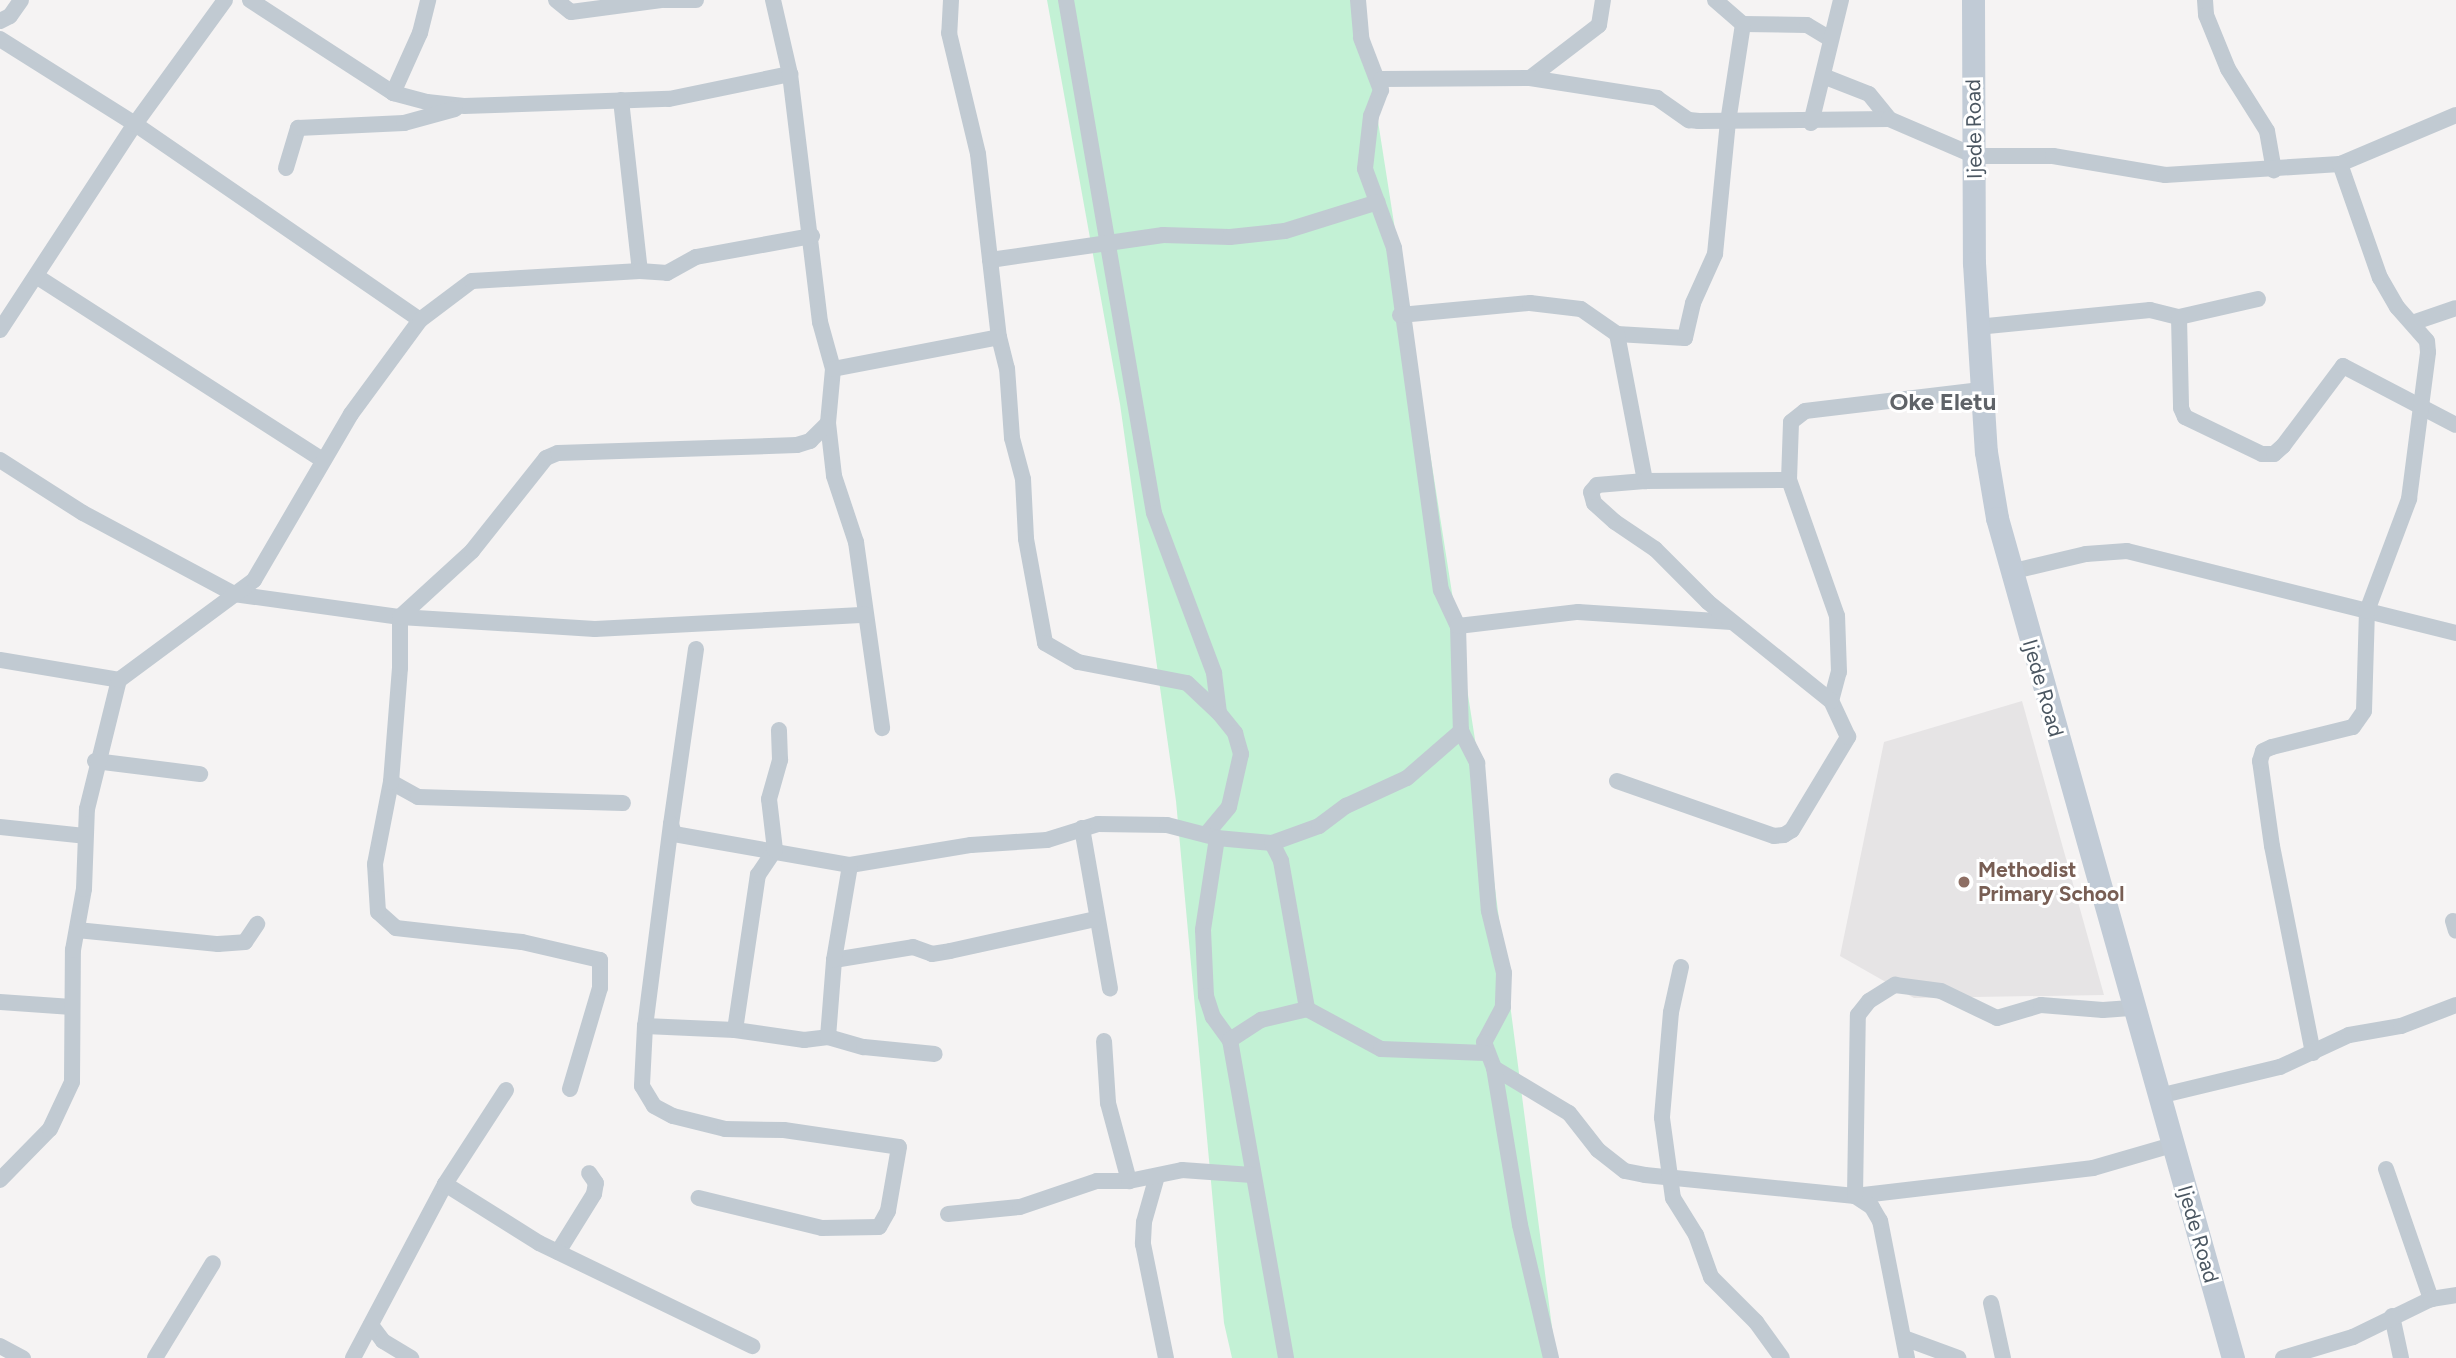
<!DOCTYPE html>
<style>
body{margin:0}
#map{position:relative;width:2456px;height:1358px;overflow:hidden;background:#f5f3f3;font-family:Figtree,sans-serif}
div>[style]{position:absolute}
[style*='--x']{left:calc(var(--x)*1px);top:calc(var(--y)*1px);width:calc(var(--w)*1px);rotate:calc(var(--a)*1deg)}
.education>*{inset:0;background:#e6e4e5}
.green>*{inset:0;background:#c3f1d5}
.street>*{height:16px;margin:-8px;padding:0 8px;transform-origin:8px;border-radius:8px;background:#c1cad2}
.secondary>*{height:23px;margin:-11.5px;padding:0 11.5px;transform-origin:11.5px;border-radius:11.5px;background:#c1cbd6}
.dots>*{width:19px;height:19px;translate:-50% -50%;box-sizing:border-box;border:4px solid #fff;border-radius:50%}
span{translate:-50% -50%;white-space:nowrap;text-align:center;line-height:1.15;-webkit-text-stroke:6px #fff;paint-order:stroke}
.street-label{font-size:21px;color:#4a5661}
.education-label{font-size:21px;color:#785e54;font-weight:700}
.left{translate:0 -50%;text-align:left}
.quarter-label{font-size:24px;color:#5f6368;font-weight:700}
</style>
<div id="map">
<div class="education">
<div style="clip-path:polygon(2022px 701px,2104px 995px,1914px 998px,1840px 956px,1884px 742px)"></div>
</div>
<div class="green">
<div style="clip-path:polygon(1047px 0,1359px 0,1479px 765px,1556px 1358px,1232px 1358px,1224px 1323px,1176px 801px,1120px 404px)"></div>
</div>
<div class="street">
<div style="--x:250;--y:0;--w:171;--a:33"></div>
<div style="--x:393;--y:93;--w:35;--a:15"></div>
<div style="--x:427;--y:102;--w:37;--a:6"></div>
<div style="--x:464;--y:106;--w:205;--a:-2"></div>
<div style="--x:669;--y:99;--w:124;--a:-11.7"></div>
<div style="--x:556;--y:0;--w:19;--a:39"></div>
<div style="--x:571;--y:12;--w:91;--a:-7.6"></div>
<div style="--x:664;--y:0;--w:32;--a:0"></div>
<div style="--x:773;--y:0;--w:76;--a:77.1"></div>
<div style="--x:790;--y:74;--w:250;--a:83.1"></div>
<div style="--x:820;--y:322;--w:49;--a:74.5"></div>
<div style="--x:833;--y:369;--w:54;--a:95.3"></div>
<div style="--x:828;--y:423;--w:53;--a:83.5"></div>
<div style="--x:834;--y:476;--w:70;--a:71.6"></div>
<div style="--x:856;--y:542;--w:188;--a:82"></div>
<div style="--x:951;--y:0;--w:33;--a:93"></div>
<div style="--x:949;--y:33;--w:124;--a:76.5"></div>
<div style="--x:978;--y:154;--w:184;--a:83.5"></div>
<div style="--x:999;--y:337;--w:32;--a:76"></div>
<div style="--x:1007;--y:368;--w:70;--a:85.9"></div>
<div style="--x:1012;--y:438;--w:42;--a:75"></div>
<div style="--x:1023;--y:479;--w:60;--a:87.1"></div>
<div style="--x:1026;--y:539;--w:106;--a:79.6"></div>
<div style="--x:1045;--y:643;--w:38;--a:30"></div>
<div style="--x:1078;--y:662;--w:111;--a:10.9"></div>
<div style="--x:1187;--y:683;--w:44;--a:43.2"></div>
<div style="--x:1066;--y:0;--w:520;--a:80.27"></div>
<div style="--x:1154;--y:513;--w:171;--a:69.4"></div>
<div style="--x:1214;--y:673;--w:40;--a:82.9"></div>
<div style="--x:1219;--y:713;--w:26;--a:51"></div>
<div style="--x:1235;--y:733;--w:22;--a:74"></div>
<div style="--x:1241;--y:754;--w:54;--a:102.8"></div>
<div style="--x:1229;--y:807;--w:35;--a:130"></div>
<div style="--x:1358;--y:0;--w:38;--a:85"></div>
<div style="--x:1361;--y:38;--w:56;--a:69"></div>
<div style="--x:1381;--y:90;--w:28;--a:111"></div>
<div style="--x:1371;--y:116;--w:53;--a:96.5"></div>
<div style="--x:1365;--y:169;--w:84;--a:69.8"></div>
<div style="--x:1394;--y:248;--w:345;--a:82.2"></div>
<div style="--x:1441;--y:590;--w:40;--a:65"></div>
<div style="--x:1458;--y:626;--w:105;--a:88.4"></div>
<div style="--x:1461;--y:731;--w:36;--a:63"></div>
<div style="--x:1477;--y:763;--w:148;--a:85.4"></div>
<div style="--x:1489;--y:911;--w:64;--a:76.4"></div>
<div style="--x:1504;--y:973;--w:34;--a:92"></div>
<div style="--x:1503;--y:1007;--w:40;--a:118"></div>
<div style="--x:1484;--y:1042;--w:28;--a:69"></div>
<div style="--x:1494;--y:1068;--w:87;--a:31"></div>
<div style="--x:1569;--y:1113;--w:47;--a:51.9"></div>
<div style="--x:1598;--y:1150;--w:34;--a:38"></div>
<div style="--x:1625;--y:1171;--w:20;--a:11"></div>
<div style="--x:1645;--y:1175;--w:211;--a:5.7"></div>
<div style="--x:1855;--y:1196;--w:240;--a:-6.7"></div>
<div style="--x:2093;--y:1168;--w:82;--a:-16.2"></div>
<div style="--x:1715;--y:0;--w:37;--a:41"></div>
<div style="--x:1743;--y:24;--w:64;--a:0.9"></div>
<div style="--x:1807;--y:25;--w:27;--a:31"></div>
<div style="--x:2205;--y:0;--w:15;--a:86"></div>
<div style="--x:2206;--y:15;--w:58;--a:67.8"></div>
<div style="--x:2228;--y:69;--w:73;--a:57.8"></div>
<div style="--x:2267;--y:131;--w:40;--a:80"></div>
<div style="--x:0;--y:21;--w:11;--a:-27"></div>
<div style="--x:10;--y:16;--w:19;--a:-55"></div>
<div style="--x:0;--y:39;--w:160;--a:32.2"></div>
<div style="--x:135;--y:124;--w:346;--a:34.5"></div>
<div style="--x:1823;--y:76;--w:49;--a:21.4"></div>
<div style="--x:1869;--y:94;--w:32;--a:51"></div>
<div style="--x:1530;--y:78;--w:87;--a:-37.5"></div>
<div style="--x:1599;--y:25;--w:25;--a:-81"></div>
<div style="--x:1381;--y:79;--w:149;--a:-0.4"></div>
<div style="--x:1530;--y:78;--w:129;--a:8.9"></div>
<div style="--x:1657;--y:98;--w:39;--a:35"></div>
<div style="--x:1689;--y:120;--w:10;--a:6"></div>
<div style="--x:1699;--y:121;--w:190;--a:-0.6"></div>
<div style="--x:1889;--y:119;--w:94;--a:23.3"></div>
<div style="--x:1975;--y:156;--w:78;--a:0"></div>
<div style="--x:2053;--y:156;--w:114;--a:9.6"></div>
<div style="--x:2165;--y:175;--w:175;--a:-3.6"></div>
<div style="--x:2340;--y:164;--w:126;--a:-22.9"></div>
<div style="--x:393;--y:93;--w:66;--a:-65.8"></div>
<div style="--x:420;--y:33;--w:34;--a:-76"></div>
<div style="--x:621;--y:100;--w:172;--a:83.7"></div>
<div style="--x:1811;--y:123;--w:127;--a:-76.3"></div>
<div style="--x:286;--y:168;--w:42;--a:-73.3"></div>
<div style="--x:298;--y:128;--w:106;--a:-2.7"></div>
<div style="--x:404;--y:123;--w:53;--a:-15.4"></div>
<div style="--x:990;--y:260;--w:175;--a:-8.2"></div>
<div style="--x:1163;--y:235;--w:67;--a:1.7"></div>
<div style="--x:1230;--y:237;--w:55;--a:-6.2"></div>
<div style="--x:1285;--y:231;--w:97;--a:-17.3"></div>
<div style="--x:36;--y:276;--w:341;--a:32.7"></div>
<div style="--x:1400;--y:315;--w:131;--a:-5.3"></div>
<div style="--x:1530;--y:303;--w:51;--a:6.7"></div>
<div style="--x:1581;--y:309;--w:44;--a:34.8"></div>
<div style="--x:1617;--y:334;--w:68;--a:3.4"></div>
<div style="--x:1685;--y:338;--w:36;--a:-77"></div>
<div style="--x:1693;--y:303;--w:54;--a:-65.8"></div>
<div style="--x:1715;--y:254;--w:133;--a:-84.4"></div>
<div style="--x:1728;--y:122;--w:99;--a:-81.3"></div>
<div style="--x:2179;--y:317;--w:91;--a:88.7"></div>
<div style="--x:2181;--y:408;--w:10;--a:66"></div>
<div style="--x:2185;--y:417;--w:85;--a:25.7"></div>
<div style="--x:2262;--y:454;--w:12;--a:0"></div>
<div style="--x:2274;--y:454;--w:12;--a:-42"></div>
<div style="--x:2283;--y:446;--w:100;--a:-53.1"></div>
<div style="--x:2343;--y:366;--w:127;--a:27.6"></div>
<div style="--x:2412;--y:323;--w:46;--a:-18.8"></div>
<div style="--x:1977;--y:327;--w:174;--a:-5.6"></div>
<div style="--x:2150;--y:310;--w:30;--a:14"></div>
<div style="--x:2179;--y:317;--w:81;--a:-12.8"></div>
<div style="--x:0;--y:330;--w:246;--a:-56.8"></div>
<div style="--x:135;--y:124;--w:153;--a:-54"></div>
<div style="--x:1617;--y:334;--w:150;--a:79.2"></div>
<div style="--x:833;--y:369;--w:169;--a:-10.9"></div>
<div style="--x:0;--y:460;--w:98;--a:32.6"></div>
<div style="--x:83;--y:513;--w:171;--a:28.2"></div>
<div style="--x:234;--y:594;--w:168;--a:7.9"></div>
<div style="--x:400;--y:617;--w:195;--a:3.5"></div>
<div style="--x:595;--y:629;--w:271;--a:-3"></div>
<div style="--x:2010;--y:572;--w:78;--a:-13.3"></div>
<div style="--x:2086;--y:554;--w:41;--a:-4.2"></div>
<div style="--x:2127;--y:551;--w:339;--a:14"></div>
<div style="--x:1458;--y:626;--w:121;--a:-6.7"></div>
<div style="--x:1578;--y:612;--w:154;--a:3.7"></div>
<div style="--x:696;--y:649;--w:177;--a:98.1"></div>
<div style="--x:671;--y:824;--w:10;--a:73"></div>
<div style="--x:674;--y:834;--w:179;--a:10"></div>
<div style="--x:850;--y:865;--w:123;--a:-9.4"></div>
<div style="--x:971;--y:845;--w:76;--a:-3.8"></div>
<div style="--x:1047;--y:840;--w:53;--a:-17.4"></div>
<div style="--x:1098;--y:824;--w:69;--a:0.8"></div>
<div style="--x:1167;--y:825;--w:52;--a:14.6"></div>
<div style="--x:1217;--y:838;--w:55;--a:5.2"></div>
<div style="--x:1272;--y:843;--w:50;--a:-19.9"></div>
<div style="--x:1319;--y:826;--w:34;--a:-37"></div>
<div style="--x:1346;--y:806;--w:67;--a:-24.7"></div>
<div style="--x:1407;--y:778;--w:72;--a:-41"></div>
<div style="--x:0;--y:660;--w:121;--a:9.5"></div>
<div style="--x:1831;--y:701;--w:30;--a:-75"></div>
<div style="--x:1839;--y:672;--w:56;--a:-92"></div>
<div style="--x:1837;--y:616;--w:144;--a:-109.4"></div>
<div style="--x:1789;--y:480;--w:58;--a:-88"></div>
<div style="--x:1791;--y:422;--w:18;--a:-38"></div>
<div style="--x:1805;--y:411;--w:177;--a:-6.8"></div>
<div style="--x:95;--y:761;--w:106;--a:7.1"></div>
<div style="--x:1617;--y:781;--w:166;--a:19.3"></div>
<div style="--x:1774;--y:836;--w:10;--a:-6"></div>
<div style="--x:1784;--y:835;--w:9;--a:-32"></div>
<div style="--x:1792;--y:830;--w:109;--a:-58.9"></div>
<div style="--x:1848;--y:737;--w:40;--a:-115"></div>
<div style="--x:1831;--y:701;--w:158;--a:-141.2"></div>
<div style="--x:1708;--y:602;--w:75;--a:-135"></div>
<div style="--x:1655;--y:549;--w:48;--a:-146"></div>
<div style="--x:1615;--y:522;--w:28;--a:-138"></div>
<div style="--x:1594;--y:503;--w:11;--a:-105"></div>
<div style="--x:1591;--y:492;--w:9;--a:-49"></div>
<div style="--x:1597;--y:485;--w:48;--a:-4.8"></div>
<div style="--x:1645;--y:481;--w:144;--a:-0.4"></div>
<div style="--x:391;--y:782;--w:31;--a:29"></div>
<div style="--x:418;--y:797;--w:205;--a:1.7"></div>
<div style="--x:671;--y:824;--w:204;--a:97.3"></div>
<div style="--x:645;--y:1026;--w:60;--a:92.9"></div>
<div style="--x:642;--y:1086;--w:23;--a:59"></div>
<div style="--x:654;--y:1106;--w:21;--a:28"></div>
<div style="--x:673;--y:1116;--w:54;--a:14"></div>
<div style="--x:725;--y:1129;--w:59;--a:1"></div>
<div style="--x:784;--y:1130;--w:116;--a:8.4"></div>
<div style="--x:899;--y:1147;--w:65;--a:99.8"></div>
<div style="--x:888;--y:1211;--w:18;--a:119"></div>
<div style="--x:879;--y:1227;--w:57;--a:179"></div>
<div style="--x:822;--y:1228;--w:127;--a:-166.3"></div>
<div style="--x:0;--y:827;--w:85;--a:6"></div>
<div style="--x:1082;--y:828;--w:163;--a:80.1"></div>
<div style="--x:1217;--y:838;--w:93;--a:98.7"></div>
<div style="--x:1203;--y:930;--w:66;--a:87.4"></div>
<div style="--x:1206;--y:996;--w:22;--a:72"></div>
<div style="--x:1213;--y:1017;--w:29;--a:54"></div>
<div style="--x:1230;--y:1040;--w:323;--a:80"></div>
<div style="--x:1272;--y:843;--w:20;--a:63"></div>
<div style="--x:1281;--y:861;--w:150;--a:80"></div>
<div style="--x:2453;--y:921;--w:10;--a:73"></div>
<div style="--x:77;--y:930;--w:142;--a:5.7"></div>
<div style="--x:218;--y:944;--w:27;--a:-4"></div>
<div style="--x:245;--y:942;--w:22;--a:-56"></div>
<div style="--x:834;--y:960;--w:80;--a:-9.3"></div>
<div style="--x:913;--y:947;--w:20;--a:20"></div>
<div style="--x:932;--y:954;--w:18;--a:-9"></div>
<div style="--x:950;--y:951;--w:148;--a:-12.4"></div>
<div style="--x:1681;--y:967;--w:46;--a:102.5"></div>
<div style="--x:1671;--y:1012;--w:106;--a:94.9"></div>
<div style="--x:1662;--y:1118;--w:81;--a:82.2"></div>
<div style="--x:1673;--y:1198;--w:44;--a:58.1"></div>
<div style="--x:1696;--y:1235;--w:45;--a:70.3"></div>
<div style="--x:1711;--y:1277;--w:64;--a:45"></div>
<div style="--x:1756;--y:1322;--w:44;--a:54.2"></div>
<div style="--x:0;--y:1002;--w:72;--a:4"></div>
<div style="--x:645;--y:1026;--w:90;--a:2.5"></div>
<div style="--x:735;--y:1030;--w:70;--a:8.2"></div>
<div style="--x:804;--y:1040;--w:24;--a:-7"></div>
<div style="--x:828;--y:1037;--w:37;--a:16"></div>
<div style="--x:864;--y:1047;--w:71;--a:5.6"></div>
<div style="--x:735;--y:1030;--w:157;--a:-81.6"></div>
<div style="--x:758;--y:875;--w:30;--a:-56"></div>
<div style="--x:775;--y:850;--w:51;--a:-96.7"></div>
<div style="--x:769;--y:799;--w:41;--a:-74.2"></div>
<div style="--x:780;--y:760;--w:30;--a:-92"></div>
<div style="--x:828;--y:1037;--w:77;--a:-85.5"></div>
<div style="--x:834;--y:960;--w:96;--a:-80.4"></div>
<div style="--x:1230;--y:1040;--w:37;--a:-33"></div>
<div style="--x:1261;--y:1020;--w:47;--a:-13.4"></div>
<div style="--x:1307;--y:1009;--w:84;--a:28.4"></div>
<div style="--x:1381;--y:1049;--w:104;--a:2.2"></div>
<div style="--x:1104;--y:1041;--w:62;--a:86.3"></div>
<div style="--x:1108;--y:1103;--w:81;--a:74.9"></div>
<div style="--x:2313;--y:1053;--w:211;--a:-101.2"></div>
<div style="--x:2272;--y:846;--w:86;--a:-98"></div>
<div style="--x:2260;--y:761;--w:10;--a:-73"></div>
<div style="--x:2263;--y:751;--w:10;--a:-24"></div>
<div style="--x:2272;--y:747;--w:83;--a:-13.9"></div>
<div style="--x:2353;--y:727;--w:19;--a:-55"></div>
<div style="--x:2364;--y:711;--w:100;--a:-88.3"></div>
<div style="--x:2367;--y:611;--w:120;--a:-69.4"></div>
<div style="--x:2409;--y:499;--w:148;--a:-82.6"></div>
<div style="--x:2428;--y:352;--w:11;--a:-95"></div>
<div style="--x:2427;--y:341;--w:45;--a:-131.4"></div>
<div style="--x:2397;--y:307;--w:34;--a:-120"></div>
<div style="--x:2380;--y:278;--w:121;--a:-109.3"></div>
<div style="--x:1494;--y:1068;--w:159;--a:80.6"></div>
<div style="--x:1520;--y:1225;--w:137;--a:76.9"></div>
<div style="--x:570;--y:1089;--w:105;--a:-73.5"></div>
<div style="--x:600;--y:988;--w:28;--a:-90"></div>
<div style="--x:600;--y:960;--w:80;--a:-167"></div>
<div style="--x:522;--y:942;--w:127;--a:-173.7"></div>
<div style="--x:396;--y:928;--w:24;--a:-138"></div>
<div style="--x:378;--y:912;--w:48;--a:-93.6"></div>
<div style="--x:375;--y:864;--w:84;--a:-79"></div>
<div style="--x:391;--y:782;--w:114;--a:-85.5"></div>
<div style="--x:400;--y:668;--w:51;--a:-90"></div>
<div style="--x:400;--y:617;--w:98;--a:-42.5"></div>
<div style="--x:472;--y:551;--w:119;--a:-51.5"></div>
<div style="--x:546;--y:458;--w:13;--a:-23"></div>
<div style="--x:558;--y:453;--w:239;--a:-1.9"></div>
<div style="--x:797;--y:445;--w:14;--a:-17"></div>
<div style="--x:810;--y:441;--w:25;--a:-45"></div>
<div style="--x:2159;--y:1096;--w:124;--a:-13.5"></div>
<div style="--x:2280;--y:1067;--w:76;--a:-24.9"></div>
<div style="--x:2349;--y:1035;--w:53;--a:-9.8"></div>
<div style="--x:2401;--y:1026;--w:59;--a:-20.9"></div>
<div style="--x:2386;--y:1169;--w:138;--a:70.9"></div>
<div style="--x:1157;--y:1176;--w:48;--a:105.8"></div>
<div style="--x:1144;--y:1222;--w:22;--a:93"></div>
<div style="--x:1143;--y:1244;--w:116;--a:78.6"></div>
<div style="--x:0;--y:1180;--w:71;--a:-45.6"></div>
<div style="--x:50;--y:1129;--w:52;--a:-64.9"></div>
<div style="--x:72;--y:1082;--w:132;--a:-89.6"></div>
<div style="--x:73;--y:950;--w:62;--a:-79.8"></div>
<div style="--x:84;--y:889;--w:80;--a:-87.9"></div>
<div style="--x:87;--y:809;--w:133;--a:-76.1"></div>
<div style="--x:119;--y:680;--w:168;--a:-36.5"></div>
<div style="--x:254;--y:580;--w:192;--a:-59.7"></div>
<div style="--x:351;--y:414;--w:117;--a:-53.7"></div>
<div style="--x:420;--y:320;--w:65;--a:-36.9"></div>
<div style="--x:472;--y:281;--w:168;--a:-3.4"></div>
<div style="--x:640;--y:271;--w:27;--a:4"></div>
<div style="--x:667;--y:273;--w:33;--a:-29"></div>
<div style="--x:696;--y:257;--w:118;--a:-10.3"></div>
<div style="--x:445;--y:1184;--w:112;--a:-57"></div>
<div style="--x:948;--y:1214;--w:72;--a:-5.6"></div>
<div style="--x:1020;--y:1207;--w:81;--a:-18.7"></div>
<div style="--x:1097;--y:1181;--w:32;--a:0"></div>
<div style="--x:1129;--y:1181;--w:54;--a:-11.7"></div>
<div style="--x:1182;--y:1170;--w:70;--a:4.1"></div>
<div style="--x:558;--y:1252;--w:68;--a:-58.2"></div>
<div style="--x:594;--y:1194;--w:11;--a:-80"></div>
<div style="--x:596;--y:1183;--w:12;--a:-125"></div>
<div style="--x:1991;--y:1303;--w:56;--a:77.7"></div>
<div style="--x:2392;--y:1316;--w:43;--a:77.9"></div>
<div style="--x:371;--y:1325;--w:20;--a:53"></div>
<div style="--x:383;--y:1341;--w:33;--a:31"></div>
<div style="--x:1904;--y:1338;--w:58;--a:20.3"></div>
<div style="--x:0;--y:1346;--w:26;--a:28"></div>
<div style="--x:155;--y:1358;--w:111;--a:-58.6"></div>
<div style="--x:353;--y:1358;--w:197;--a:-62.1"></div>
<div style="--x:445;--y:1184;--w:111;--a:32.1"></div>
<div style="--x:539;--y:1243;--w:237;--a:25.8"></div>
<div style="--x:1907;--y:1358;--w:140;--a:-101.1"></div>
<div style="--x:1880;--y:1221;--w:16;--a:-120"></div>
<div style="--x:1872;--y:1207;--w:20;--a:-147"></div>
<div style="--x:1855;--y:1196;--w:181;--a:-89.1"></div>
<div style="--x:1858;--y:1015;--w:18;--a:-52"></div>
<div style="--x:1869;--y:1001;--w:31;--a:-32"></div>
<div style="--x:1895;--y:985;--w:46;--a:7.4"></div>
<div style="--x:1941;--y:991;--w:62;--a:25.7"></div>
<div style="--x:1997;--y:1018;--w:46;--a:-16.5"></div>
<div style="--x:2041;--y:1005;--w:62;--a:4.6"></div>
<div style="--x:2103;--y:1010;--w:31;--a:-4"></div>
<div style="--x:2283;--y:1358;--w:73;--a:-16.7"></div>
<div style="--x:2353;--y:1337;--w:87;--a:-26"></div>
<div style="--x:2431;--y:1299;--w:25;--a:-9"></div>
</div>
<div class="secondary">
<div style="--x:1973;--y:0;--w:263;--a:89.8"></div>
<div style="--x:1974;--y:263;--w:189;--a:86.4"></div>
<div style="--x:1986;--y:452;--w:67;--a:80.5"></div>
<div style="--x:1997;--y:518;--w:873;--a:74.31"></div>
</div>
<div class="dots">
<div style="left:1964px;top:882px;background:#8d6e63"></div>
</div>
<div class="street-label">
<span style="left:1974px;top:129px;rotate:-91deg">Ijede Road</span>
<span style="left:2043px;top:688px;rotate:74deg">Ijede Road</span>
<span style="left:2198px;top:1234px;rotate:74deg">Ijede Road</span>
</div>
<div class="education-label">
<span class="left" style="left:1978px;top:882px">Methodist<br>Primary School</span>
</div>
<div class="quarter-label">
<span style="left:1943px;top:402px">Oke Eletu</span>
</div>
</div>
